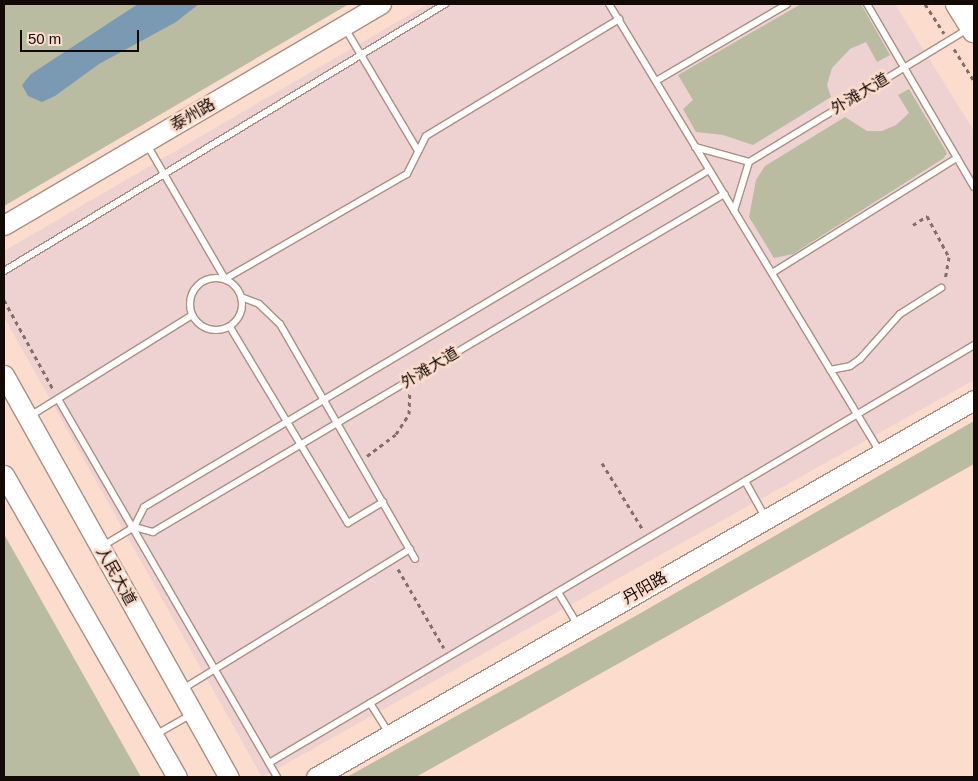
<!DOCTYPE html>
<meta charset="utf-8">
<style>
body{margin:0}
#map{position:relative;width:978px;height:781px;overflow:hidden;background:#fcdccc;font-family:Arial,"Noto Sans SC",sans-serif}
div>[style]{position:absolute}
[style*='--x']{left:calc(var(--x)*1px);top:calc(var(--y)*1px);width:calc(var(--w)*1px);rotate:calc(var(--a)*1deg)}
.commercial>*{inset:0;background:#edd2d1}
.green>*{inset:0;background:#babca2}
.water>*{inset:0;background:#7a99b3}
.path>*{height:3px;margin-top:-1.5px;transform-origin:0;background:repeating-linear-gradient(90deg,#826e64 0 4px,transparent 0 8px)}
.roads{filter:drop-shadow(1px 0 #ac8f80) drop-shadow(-1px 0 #ac8f80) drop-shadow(0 1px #ac8f80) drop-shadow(0 -1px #ac8f80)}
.lane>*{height:6px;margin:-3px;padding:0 3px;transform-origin:3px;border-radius:3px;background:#fff}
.lane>.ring{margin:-3px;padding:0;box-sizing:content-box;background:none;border:6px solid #fff;border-radius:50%}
.secondary>*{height:19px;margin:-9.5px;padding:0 9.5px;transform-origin:9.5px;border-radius:9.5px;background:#fff}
.highway>*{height:24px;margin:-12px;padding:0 12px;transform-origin:12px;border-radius:12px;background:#fff}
span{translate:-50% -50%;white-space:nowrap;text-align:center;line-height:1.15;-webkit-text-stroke:5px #fcdccc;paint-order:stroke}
.street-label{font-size:16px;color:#130905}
.frame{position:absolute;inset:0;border:5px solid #130905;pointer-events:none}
.scale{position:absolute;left:20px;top:30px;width:119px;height:22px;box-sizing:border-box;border:2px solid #130905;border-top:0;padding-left:6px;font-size:15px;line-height:18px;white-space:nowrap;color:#130905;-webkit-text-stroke:4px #fcdccc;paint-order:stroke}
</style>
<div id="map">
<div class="commercial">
<div style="clip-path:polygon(428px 4px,895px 4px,974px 131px,974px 380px,262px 777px,4px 317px,4px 251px)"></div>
</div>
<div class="green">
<div style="clip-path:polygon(4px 4px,349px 4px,4px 206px)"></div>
<div style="clip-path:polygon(801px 4px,861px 4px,890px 55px,877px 62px,866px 42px,850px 49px,832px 68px,827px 85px,831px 97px,753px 145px,723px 135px,696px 132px,683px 109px,693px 100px,678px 75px)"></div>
<div style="clip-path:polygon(909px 89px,947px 153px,944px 158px,793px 254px,774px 258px,749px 217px,756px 180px,765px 166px,845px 117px,867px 131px,882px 131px,896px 125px,909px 113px,898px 95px)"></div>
<div style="clip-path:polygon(974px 421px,974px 464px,416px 777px,347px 777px,639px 614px)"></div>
<div style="clip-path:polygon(4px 534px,141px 777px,4px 777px)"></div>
</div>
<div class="water">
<div style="clip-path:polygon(138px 4px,199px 4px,176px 22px,99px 64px,55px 96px,42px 102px,28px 96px,22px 85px,31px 74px)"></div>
</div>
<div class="path">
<div style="--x:925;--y:4;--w:35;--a:57"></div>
<div style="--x:954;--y:49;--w:38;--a:58"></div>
<div style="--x:913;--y:225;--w:17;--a:-33"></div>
<div style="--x:927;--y:216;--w:47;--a:61.8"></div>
<div style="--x:949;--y:257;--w:23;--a:100"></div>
<div style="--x:4;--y:300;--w:102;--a:61.2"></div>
<div style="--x:367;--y:456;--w:36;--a:-37"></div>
<div style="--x:396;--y:434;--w:24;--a:-57"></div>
<div style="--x:409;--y:414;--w:23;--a:-88"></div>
<div style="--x:602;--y:463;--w:79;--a:58.5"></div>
<div style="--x:398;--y:569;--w:91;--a:59.8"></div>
</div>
<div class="roads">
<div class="lane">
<div style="--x:609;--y:4;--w:524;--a:58.83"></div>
<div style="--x:867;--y:4;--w:212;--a:59.7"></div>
<div style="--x:345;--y:28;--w:143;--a:59.3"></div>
<div style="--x:656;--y:81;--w:152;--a:-30.4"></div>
<div style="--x:146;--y:143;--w:157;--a:59.8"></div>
<div style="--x:225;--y:279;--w:210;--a:-30"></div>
<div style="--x:407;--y:174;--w:42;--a:-63.4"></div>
<div style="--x:426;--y:136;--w:226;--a:-31.2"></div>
<div style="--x:695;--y:147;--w:56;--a:15.5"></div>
<div style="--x:749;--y:162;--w:51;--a:107"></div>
<div style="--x:749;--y:162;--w:258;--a:-31.3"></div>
<div style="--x:4;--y:271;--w:516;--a:-31.19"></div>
<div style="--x:772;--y:273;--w:218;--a:-31.9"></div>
<div class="ring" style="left:190px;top:278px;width:46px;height:46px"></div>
<div style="--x:241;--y:297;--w:19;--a:21"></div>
<div style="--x:259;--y:304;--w:29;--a:44"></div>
<div style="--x:280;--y:324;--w:271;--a:60.1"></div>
<div style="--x:230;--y:327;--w:229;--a:59"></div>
<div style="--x:348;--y:523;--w:41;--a:-31"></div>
<div style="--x:830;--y:370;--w:20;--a:-11"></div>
<div style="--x:850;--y:366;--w:12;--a:-35"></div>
<div style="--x:860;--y:359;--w:60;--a:-48.4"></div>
<div style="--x:900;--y:314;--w:49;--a:-32.4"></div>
<div style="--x:58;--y:399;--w:421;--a:59.9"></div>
<div style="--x:269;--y:763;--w:820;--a:-30.66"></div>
<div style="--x:30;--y:416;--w:191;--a:-31.9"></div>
<div style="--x:745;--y:481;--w:41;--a:60.9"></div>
<div style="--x:134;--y:527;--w:20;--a:15"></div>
<div style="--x:153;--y:532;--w:664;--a:-30.62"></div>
<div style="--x:101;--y:547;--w:39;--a:-31"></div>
<div style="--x:134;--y:527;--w:22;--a:-63"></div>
<div style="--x:144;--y:507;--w:658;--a:-30.81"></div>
<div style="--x:558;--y:592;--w:39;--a:59"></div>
<div style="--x:181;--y:690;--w:269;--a:-31.6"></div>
<div style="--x:370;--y:703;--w:36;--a:58"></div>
<div style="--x:155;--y:735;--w:43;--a:-29.6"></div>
<div style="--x:269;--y:763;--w:16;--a:60"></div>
</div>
<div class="secondary">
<div style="--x:4;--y:225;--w:437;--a:-30.4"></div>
<div style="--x:4;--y:375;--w:461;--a:60.8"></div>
<div style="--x:4;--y:475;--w:348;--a:60.2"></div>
<div style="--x:316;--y:777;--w:758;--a:-29.81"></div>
</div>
<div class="highway">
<div style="--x:958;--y:4;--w:31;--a:58"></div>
</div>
</div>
<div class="street-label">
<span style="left:860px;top:94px;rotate:-31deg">外滩大道</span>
<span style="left:193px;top:115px;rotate:-30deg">泰州路</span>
<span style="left:430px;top:368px;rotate:-31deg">外滩大道</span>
<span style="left:116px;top:576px;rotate:61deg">人民大道</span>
<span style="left:645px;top:588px;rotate:-30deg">丹阳路</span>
</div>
<div class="frame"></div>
<div class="scale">50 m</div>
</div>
